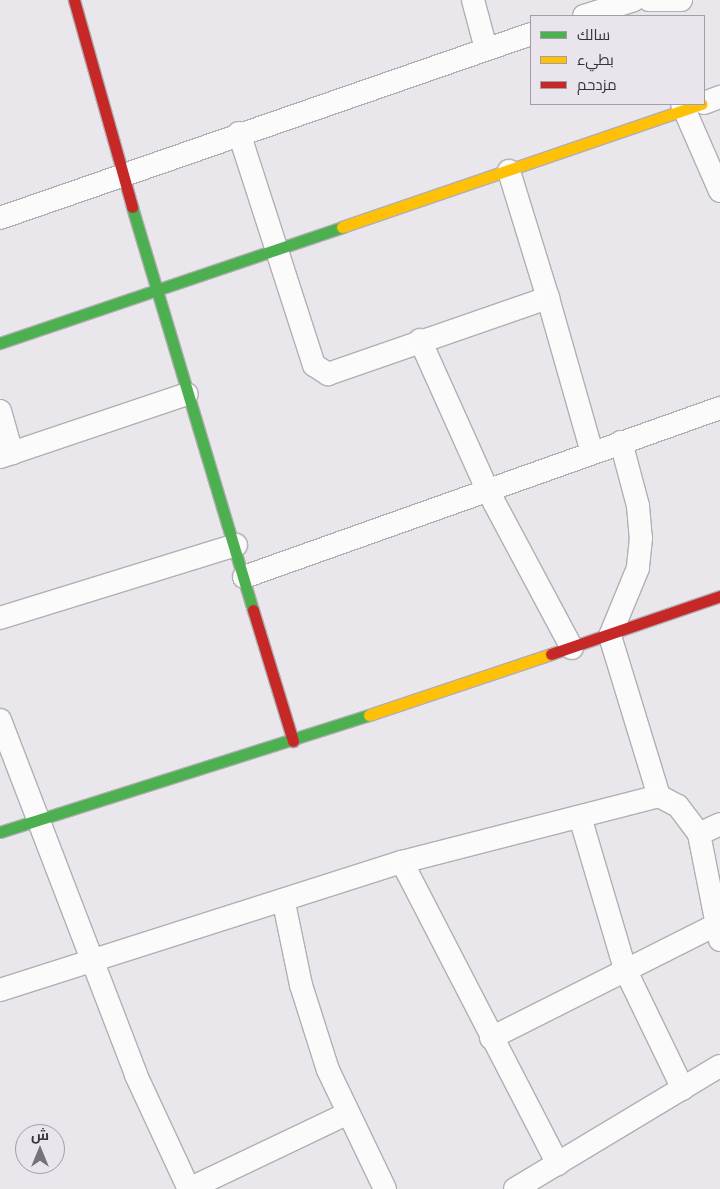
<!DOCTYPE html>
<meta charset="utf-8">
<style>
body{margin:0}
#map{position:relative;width:720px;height:1189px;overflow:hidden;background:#e9e7eb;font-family:Cabin,Cairo,sans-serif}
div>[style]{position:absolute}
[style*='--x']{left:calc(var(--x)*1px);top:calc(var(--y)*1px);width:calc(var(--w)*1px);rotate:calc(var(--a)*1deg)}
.roads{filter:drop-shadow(1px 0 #b1afb2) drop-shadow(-1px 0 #b1afb2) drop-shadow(0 1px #b1afb2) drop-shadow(0 -1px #b1afb2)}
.street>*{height:22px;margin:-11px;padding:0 11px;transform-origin:11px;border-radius:11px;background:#fcfbfc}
.fast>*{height:11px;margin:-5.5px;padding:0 5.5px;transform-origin:5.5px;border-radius:5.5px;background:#4caf50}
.slow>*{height:11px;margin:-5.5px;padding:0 5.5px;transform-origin:5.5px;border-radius:5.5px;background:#ffc107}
.jam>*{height:11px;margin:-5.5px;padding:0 5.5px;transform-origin:5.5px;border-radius:5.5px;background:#c62828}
span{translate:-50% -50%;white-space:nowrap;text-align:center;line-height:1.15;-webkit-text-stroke:4.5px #eae5ed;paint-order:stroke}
.legend{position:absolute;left:530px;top:15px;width:175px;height:90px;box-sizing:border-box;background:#eae5ed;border:1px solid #a29ea4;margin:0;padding:6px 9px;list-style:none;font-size:15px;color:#353437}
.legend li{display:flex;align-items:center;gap:10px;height:25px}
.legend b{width:25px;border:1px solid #a29ea4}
.north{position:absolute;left:15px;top:1124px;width:50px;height:50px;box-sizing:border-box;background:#eae5ed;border:1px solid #a29ea4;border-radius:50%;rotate:0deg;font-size:14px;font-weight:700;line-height:20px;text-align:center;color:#353437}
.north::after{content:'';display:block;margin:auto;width:18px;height:22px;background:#747376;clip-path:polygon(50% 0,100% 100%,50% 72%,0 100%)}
</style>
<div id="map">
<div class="roads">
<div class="street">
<div style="--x:473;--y:0;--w:51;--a:75.1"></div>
<div style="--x:649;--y:0;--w:32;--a:0"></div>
<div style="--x:584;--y:16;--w:52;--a:-17.7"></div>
<div style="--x:704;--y:103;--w:17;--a:-21"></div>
<div style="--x:682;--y:104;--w:95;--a:66.4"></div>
<div style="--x:239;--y:133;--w:244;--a:72.1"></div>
<div style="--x:314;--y:365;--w:17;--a:33"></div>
<div style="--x:328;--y:374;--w:233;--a:-19.1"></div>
<div style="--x:548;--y:298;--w:133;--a:-107.1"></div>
<div style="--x:0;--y:218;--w:562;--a:-19.11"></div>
<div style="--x:548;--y:298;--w:160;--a:74.1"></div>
<div style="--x:420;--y:340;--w:166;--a:65.8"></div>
<div style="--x:488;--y:491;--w:178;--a:61.9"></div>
<div style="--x:0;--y:411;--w:44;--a:74.1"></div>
<div style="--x:621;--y:442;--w:66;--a:75.1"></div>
<div style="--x:638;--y:506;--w:32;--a:85"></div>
<div style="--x:641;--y:538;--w:30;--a:96"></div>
<div style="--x:638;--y:568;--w:74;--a:112.4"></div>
<div style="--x:610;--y:636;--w:167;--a:73"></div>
<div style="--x:659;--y:796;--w:21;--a:28"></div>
<div style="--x:678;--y:806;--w:35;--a:53"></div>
<div style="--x:699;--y:834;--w:108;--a:78.8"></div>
<div style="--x:0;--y:457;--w:197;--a:-18.6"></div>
<div style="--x:244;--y:577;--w:505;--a:-19.55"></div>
<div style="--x:0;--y:618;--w:247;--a:-17.2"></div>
<div style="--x:0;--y:720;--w:380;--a:69"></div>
<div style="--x:136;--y:1075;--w:126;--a:65.1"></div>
<div style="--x:580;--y:817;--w:159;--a:73.5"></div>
<div style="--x:625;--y:969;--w:133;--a:64.2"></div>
<div style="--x:699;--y:834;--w:23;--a:-25"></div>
<div style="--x:402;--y:862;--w:340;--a:62.7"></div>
<div style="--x:284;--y:903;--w:84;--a:78.3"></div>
<div style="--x:301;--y:985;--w:89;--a:72.4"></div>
<div style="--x:328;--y:1070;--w:132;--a:64.4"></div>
<div style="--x:0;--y:990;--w:422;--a:-17.7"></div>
<div style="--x:402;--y:862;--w:265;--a:-14.4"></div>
<div style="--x:491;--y:1038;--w:252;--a:-26.7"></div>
<div style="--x:189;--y:1189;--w:174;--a:-25.5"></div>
<div style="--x:515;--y:1189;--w:239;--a:-31"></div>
</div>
<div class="fast">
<div style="--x:132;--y:207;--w:421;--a:73.3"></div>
<div style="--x:0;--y:343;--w:361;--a:-18.7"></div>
<div style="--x:0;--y:832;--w:387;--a:-17.6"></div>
</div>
<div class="slow">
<div style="--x:342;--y:227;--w:380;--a:-18.9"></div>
<div style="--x:369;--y:715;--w:192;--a:-18.5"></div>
</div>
<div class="jam">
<div style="--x:74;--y:0;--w:215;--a:74.3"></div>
<div style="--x:253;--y:610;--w:137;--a:73"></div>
<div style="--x:551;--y:654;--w:179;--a:-18.9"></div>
</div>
</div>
<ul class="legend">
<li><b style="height:6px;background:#4caf50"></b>سالك</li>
<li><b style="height:6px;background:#ffc107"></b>بطيء</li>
<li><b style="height:6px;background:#c62828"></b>مزدحم</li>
</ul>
<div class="north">ش</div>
</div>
